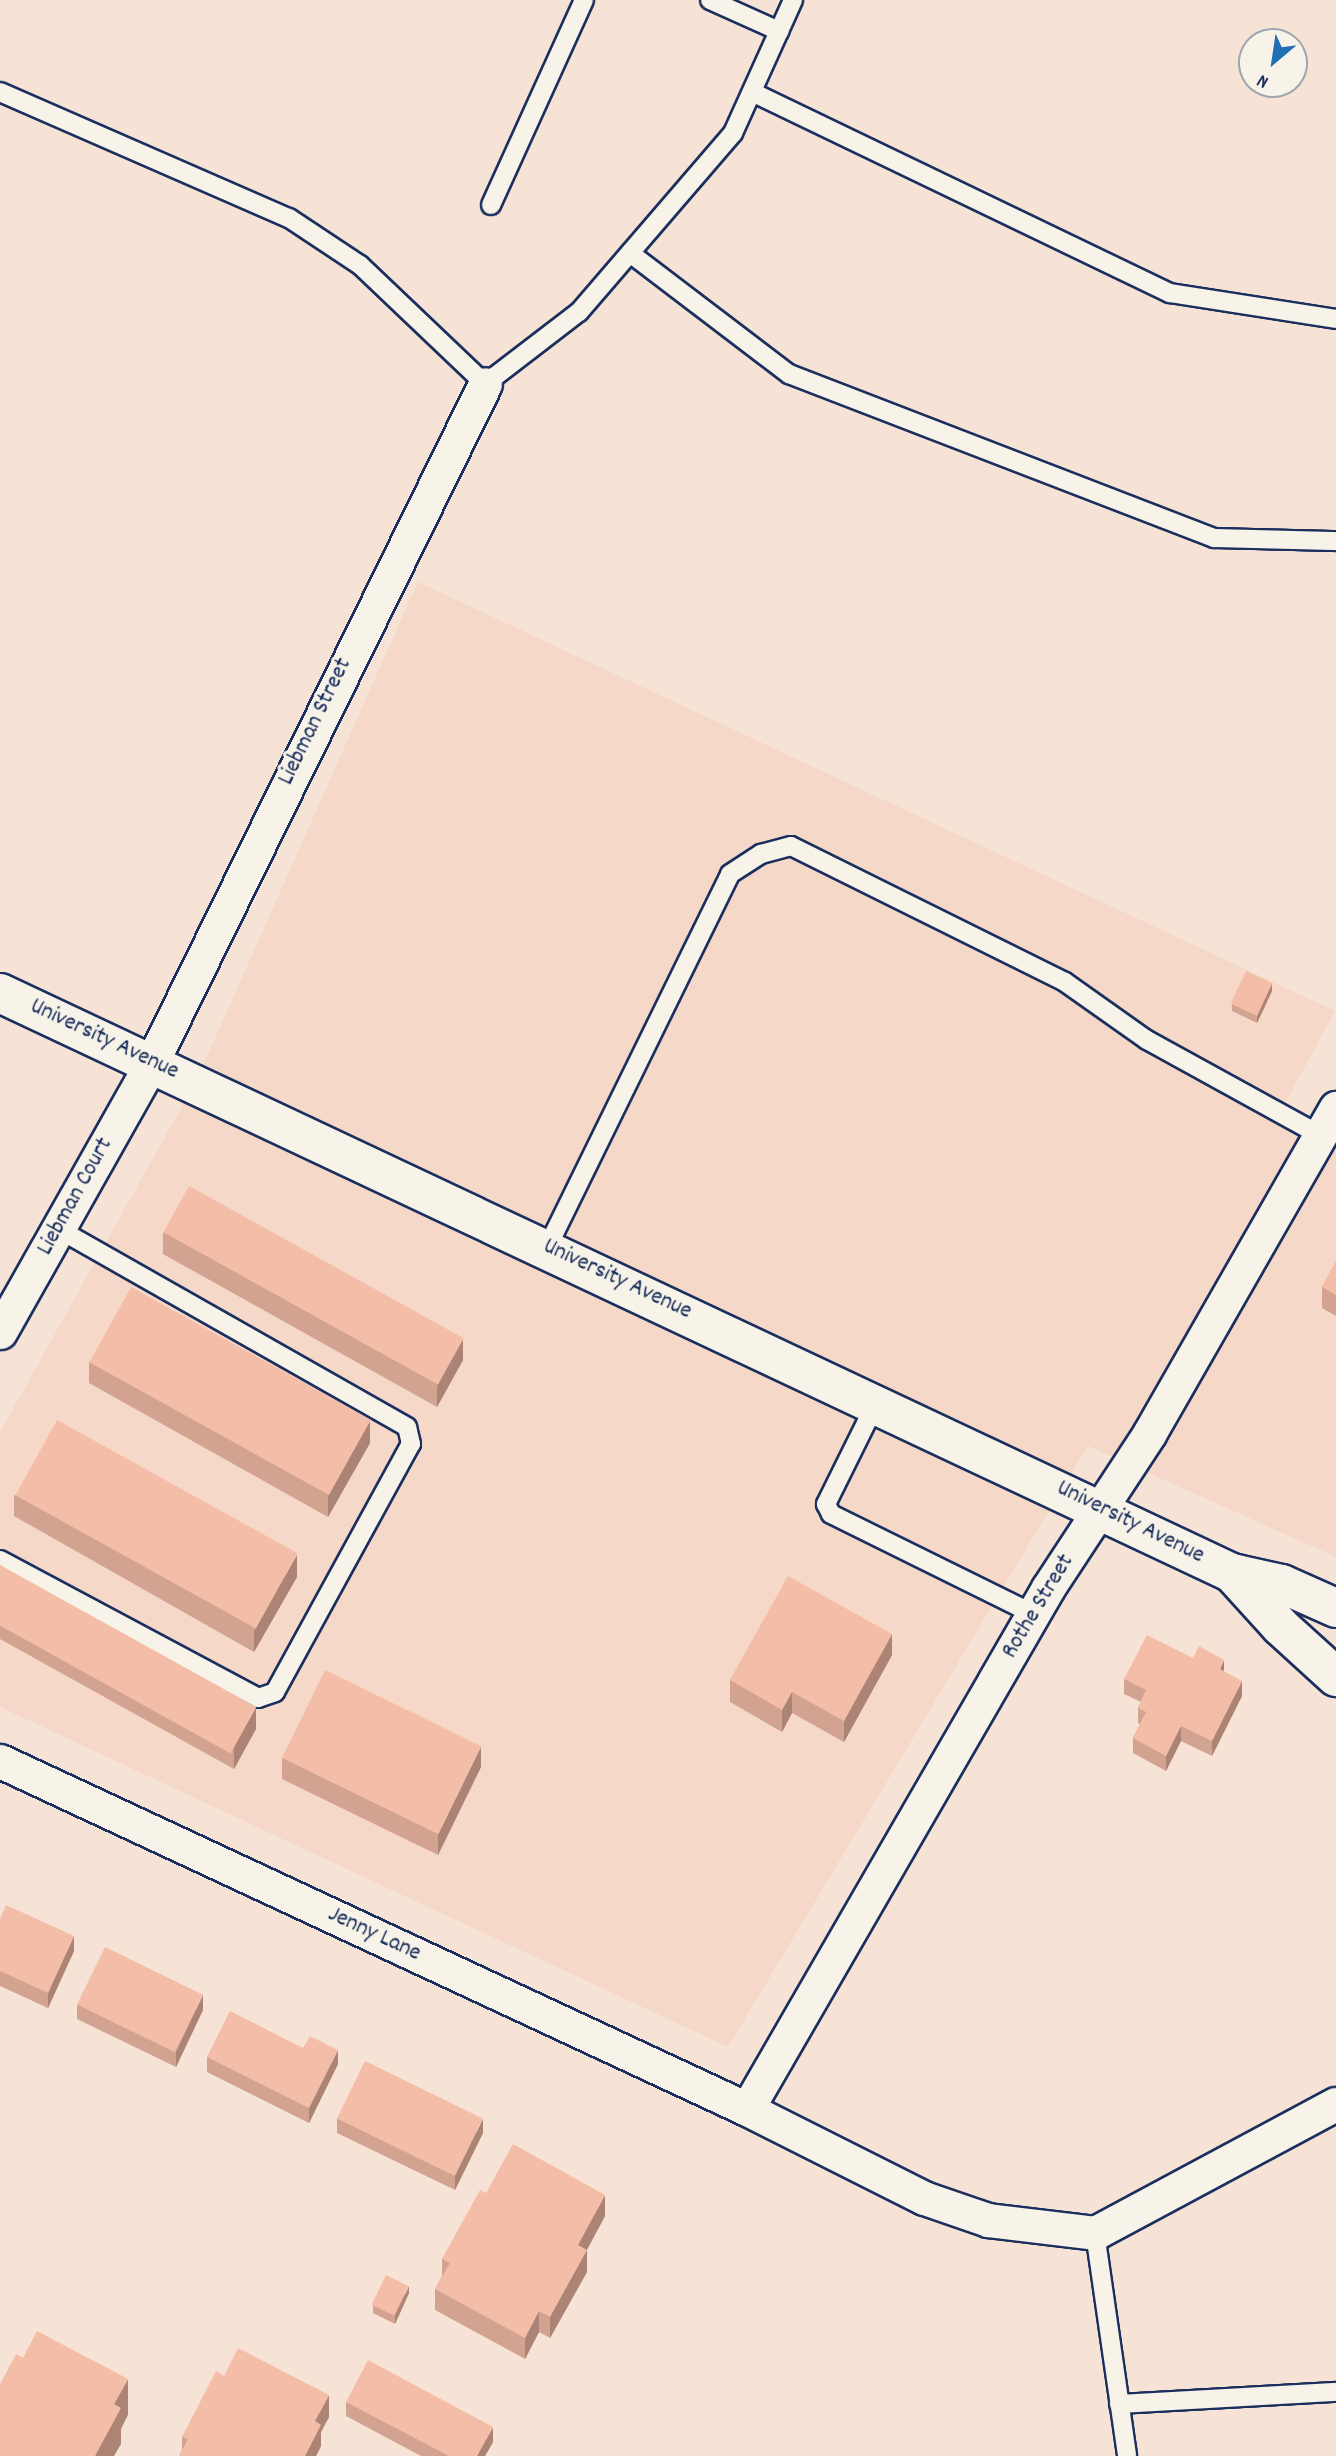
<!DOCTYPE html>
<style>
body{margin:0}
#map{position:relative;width:1336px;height:2456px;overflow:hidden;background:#f6e3d5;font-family:Dekko,sans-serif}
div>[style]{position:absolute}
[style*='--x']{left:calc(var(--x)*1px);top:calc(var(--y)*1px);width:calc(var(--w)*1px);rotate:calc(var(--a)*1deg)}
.built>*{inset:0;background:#f5d8c8}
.roads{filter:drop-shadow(2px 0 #1b2f5e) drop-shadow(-2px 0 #1b2f5e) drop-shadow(0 2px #1b2f5e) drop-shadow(0 -2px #1b2f5e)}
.service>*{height:18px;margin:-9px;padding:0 9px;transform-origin:9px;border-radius:9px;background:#f7f3e8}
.minor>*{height:33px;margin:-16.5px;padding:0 16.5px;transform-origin:16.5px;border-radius:16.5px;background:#f7f3e8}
.secondary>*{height:38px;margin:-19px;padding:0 19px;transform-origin:19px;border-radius:19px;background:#f7f3e8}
.wall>*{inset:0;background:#d2a390}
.shaded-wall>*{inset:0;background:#ab8476}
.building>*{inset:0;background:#f4bda8;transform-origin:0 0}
span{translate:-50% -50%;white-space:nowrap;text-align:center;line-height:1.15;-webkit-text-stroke:6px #f7f3e8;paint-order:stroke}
.street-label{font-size:24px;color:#1b2f5e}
.north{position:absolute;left:1238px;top:28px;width:70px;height:70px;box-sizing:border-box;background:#f7f3e8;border:2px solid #9fa5b1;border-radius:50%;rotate:209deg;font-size:19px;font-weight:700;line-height:28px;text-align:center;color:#1b2f5e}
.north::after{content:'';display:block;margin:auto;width:24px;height:32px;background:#1f6fb2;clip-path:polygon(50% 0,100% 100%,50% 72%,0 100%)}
</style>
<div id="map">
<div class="built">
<div style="clip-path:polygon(418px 582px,1335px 1011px,1276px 1120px,1336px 1152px,1336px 1557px,1088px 1446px,728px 2047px,0 1707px,0 1432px,195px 1083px)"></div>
</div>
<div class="roads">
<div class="service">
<div style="--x:710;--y:0;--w:76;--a:24.2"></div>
<div style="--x:0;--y:92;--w:315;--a:23.6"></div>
<div style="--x:289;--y:218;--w:85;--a:33.5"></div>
<div style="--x:360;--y:265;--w:173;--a:43.6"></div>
<div style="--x:485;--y:384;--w:118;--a:-37.5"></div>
<div style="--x:579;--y:312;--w:236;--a:-49.3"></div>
<div style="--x:733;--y:133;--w:146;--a:-65.7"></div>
<div style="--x:752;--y:92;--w:464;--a:25.7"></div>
<div style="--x:1170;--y:293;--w:168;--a:8.9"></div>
<div style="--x:491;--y:205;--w:225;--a:-65.6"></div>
<div style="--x:630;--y:253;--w:200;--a:37.3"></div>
<div style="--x:789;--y:374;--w:456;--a:21.1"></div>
<div style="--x:1214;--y:538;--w:122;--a:1.4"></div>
<div style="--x:547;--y:1248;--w:416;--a:-63.9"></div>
<div style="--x:730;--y:874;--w:37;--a:-33"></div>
<div style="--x:761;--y:854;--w:31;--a:-15"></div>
<div style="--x:791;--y:846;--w:306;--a:26.4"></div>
<div style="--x:1065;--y:982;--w:100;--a:35.3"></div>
<div style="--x:1147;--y:1040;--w:197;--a:28.8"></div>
<div style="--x:876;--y:1403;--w:113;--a:116.3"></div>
<div style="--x:826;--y:1504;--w:11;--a:63"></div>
<div style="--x:831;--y:1514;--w:225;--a:26.3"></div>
<div style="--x:0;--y:1560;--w:293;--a:28.1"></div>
<div style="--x:258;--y:1698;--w:18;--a:-19"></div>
<div style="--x:275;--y:1692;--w:283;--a:-61.3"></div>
<div style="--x:411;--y:1444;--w:17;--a:-103"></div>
<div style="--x:407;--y:1427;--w:401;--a:-150.4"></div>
<div style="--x:1095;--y:2233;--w:225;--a:81.8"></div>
<div style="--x:1119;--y:2404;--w:217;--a:-3.2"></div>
</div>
<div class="minor">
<div style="--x:0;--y:1332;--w:310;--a:-60.6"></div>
<div style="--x:152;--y:1062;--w:755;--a:-63.84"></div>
<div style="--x:0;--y:1761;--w:824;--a:24.98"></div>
<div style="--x:747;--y:2109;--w:198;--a:26.7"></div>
<div style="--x:924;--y:2198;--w:68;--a:19"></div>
<div style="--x:988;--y:2220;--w:108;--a:6.9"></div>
<div style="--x:1095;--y:2233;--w:273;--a:-28.2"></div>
<div style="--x:747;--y:2109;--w:602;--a:-59.98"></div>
<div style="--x:1048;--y:1588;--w:184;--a:-56.7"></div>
<div style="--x:1149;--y:1434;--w:376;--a:-60.2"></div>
</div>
<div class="secondary">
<div style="--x:0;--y:993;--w:1362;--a:25.21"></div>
<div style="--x:1232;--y:1573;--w:51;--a:12.4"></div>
<div style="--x:1282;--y:1584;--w:59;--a:24"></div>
<div style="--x:1232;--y:1573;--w:72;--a:47.8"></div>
<div style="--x:1280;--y:1626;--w:76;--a:42.3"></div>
</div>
</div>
<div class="wall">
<div style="clip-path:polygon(1272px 991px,1257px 1023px,1232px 1011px,1232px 1004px)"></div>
<div style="clip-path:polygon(163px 1232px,463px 1360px,437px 1407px,163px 1254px)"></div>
<div style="clip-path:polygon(1336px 1262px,1336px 1316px,1322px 1308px,1322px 1287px)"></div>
<div style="clip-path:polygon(89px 1362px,370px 1443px,328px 1517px,89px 1383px)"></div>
<div style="clip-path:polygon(14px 1495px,297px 1577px,254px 1652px,14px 1516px)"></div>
<div style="clip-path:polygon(0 1565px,256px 1729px,234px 1769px,0 1639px)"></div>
<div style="clip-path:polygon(892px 1655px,844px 1742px,792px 1713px,782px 1732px,730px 1702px,730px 1680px)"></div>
<div style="clip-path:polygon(1193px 1658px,1224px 1672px,1242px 1696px,1212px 1756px,1181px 1741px,1166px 1771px,1133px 1753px,1133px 1738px,1140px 1724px,1138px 1723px,1138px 1708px,1141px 1702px,1124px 1694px,1124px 1679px)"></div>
<div style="clip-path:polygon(282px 1758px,481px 1767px,438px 1855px,282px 1779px)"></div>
<div style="clip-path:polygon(0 1919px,74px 1951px,48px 2008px,0 1986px)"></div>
<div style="clip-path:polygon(77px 2004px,203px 2010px,176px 2067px,77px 2019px)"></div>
<div style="clip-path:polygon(207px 2057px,338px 2064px,309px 2123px,207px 2072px)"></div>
<div style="clip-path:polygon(337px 2118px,483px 2133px,455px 2190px,337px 2133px)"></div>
<div style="clip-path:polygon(486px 2193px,605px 2216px,587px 2250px,587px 2272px,550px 2338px,539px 2332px,525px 2359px,435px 2310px,435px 2289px,442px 2276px,442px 2259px)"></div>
<div style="clip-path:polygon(409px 2293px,395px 2324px,373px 2313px,373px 2305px)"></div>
<div style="clip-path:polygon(224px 2376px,329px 2417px,321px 2432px,321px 2446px,316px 2456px,179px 2456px,182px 2450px,182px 2437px)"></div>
<div style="clip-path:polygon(346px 2402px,493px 2442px,485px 2456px,421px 2456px,346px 2416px)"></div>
</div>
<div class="shaded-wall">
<div style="clip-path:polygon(1272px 983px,1272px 991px,1257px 1023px,1257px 1015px)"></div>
<div style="clip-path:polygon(463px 1339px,463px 1360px,437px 1407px,437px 1386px)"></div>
<div style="clip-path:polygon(370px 1421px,370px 1443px,328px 1517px,328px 1496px)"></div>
<div style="clip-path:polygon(297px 1555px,297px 1577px,254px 1652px,254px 1631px)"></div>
<div style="clip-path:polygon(892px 1634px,892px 1655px,844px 1742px,844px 1721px)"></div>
<div style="clip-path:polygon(1224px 1660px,1224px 1675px,1220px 1669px)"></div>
<div style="clip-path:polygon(1242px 1681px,1242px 1696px,1212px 1756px,1212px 1741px)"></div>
<div style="clip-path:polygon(792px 1692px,792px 1713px,782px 1732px,782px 1710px)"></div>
<div style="clip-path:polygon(256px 1707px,256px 1729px,234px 1769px,234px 1747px)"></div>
<div style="clip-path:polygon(1181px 1726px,1181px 1741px,1166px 1771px,1166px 1756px)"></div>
<div style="clip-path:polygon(481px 1746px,481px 1767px,438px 1855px,438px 1834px)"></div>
<div style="clip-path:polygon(74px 1936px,74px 1951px,48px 2008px,48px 1993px)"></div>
<div style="clip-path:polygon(203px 1995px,203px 2010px,176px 2067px,176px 2052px)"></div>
<div style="clip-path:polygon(338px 2050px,338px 2064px,309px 2123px,309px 2108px)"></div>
<div style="clip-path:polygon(483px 2119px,483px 2133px,455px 2190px,455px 2176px)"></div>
<div style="clip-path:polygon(605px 2195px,605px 2216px,584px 2255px,587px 2250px,587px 2272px,550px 2338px,550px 2317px,578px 2245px)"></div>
<div style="clip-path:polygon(409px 2286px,409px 2293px,395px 2324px,395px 2316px)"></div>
<div style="clip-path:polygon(539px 2311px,539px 2332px,525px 2359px,525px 2338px)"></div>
<div style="clip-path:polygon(128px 2379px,128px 2415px,121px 2429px,121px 2444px,114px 2456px,95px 2456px,114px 2404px)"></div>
<div style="clip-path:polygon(329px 2395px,329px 2417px,321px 2432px,321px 2446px,316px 2456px,305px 2456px,315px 2421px)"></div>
<div style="clip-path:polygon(493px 2427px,493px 2442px,485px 2456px,477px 2456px)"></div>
</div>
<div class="building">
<div style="left:1246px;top:971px;width:29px;height:36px;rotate:25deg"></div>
<div style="left:189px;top:1186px;width:314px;height:53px;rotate:29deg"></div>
<div style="clip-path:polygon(1336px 1262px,1336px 1295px,1322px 1287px)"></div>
<div style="left:131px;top:1287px;width:274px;height:86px;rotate:29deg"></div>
<div style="left:57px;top:1420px;width:275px;height:86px;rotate:29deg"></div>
<div style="left:0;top:1565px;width:293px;height:53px;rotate:29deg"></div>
<div style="clip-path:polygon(788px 1576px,892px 1634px,844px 1721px,792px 1692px,782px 1710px,730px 1680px)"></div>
<div style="clip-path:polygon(1147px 1635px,1193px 1658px,1199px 1646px,1224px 1660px,1220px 1669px,1242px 1681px,1212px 1741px,1181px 1726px,1166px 1756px,1133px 1738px,1146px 1712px,1138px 1708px,1146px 1690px,1124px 1679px)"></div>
<div style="left:325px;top:1670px;width:174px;height:98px;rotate:26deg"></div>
<div style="clip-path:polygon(6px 1905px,74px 1936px,48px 1993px,0 1971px,0 1919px)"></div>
<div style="left:105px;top:1947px;width:109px;height:64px;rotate:26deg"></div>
<div style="clip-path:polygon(230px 2011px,303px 2048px,310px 2036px,338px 2050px,309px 2108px,207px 2057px)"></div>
<div style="left:365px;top:2061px;width:131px;height:64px;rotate:26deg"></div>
<div style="clip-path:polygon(513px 2144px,605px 2195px,578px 2245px,587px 2250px,550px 2317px,539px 2311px,525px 2338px,435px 2289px,450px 2263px,442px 2259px,480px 2190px,486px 2193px)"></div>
<div style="left:386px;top:2275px;width:25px;height:33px;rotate:26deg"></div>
<div style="clip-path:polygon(37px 2331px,128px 2379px,114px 2404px,121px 2408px,95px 2456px,0 2456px,0 2384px,16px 2354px,23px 2358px)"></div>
<div style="clip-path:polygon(238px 2348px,329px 2395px,315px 2421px,321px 2425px,305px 2456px,179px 2456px,188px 2439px,182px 2437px,216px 2371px,224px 2376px)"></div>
<div style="clip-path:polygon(368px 2360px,493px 2427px,477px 2456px,449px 2456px,346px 2402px)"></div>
</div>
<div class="street-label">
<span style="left:316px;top:722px;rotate:-64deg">Liebman Street</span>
<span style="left:104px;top:1040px;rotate:25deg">University Avenue</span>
<span style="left:76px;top:1197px;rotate:-61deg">Liebman Court</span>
<span style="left:617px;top:1280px;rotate:25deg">University Avenue</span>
<span style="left:1130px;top:1523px;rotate:26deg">University Avenue</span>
<span style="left:1039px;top:1607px;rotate:-59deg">Rothe Street</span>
<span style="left:374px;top:1935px;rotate:25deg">Jenny Lane</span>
</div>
<div class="north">N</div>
</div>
